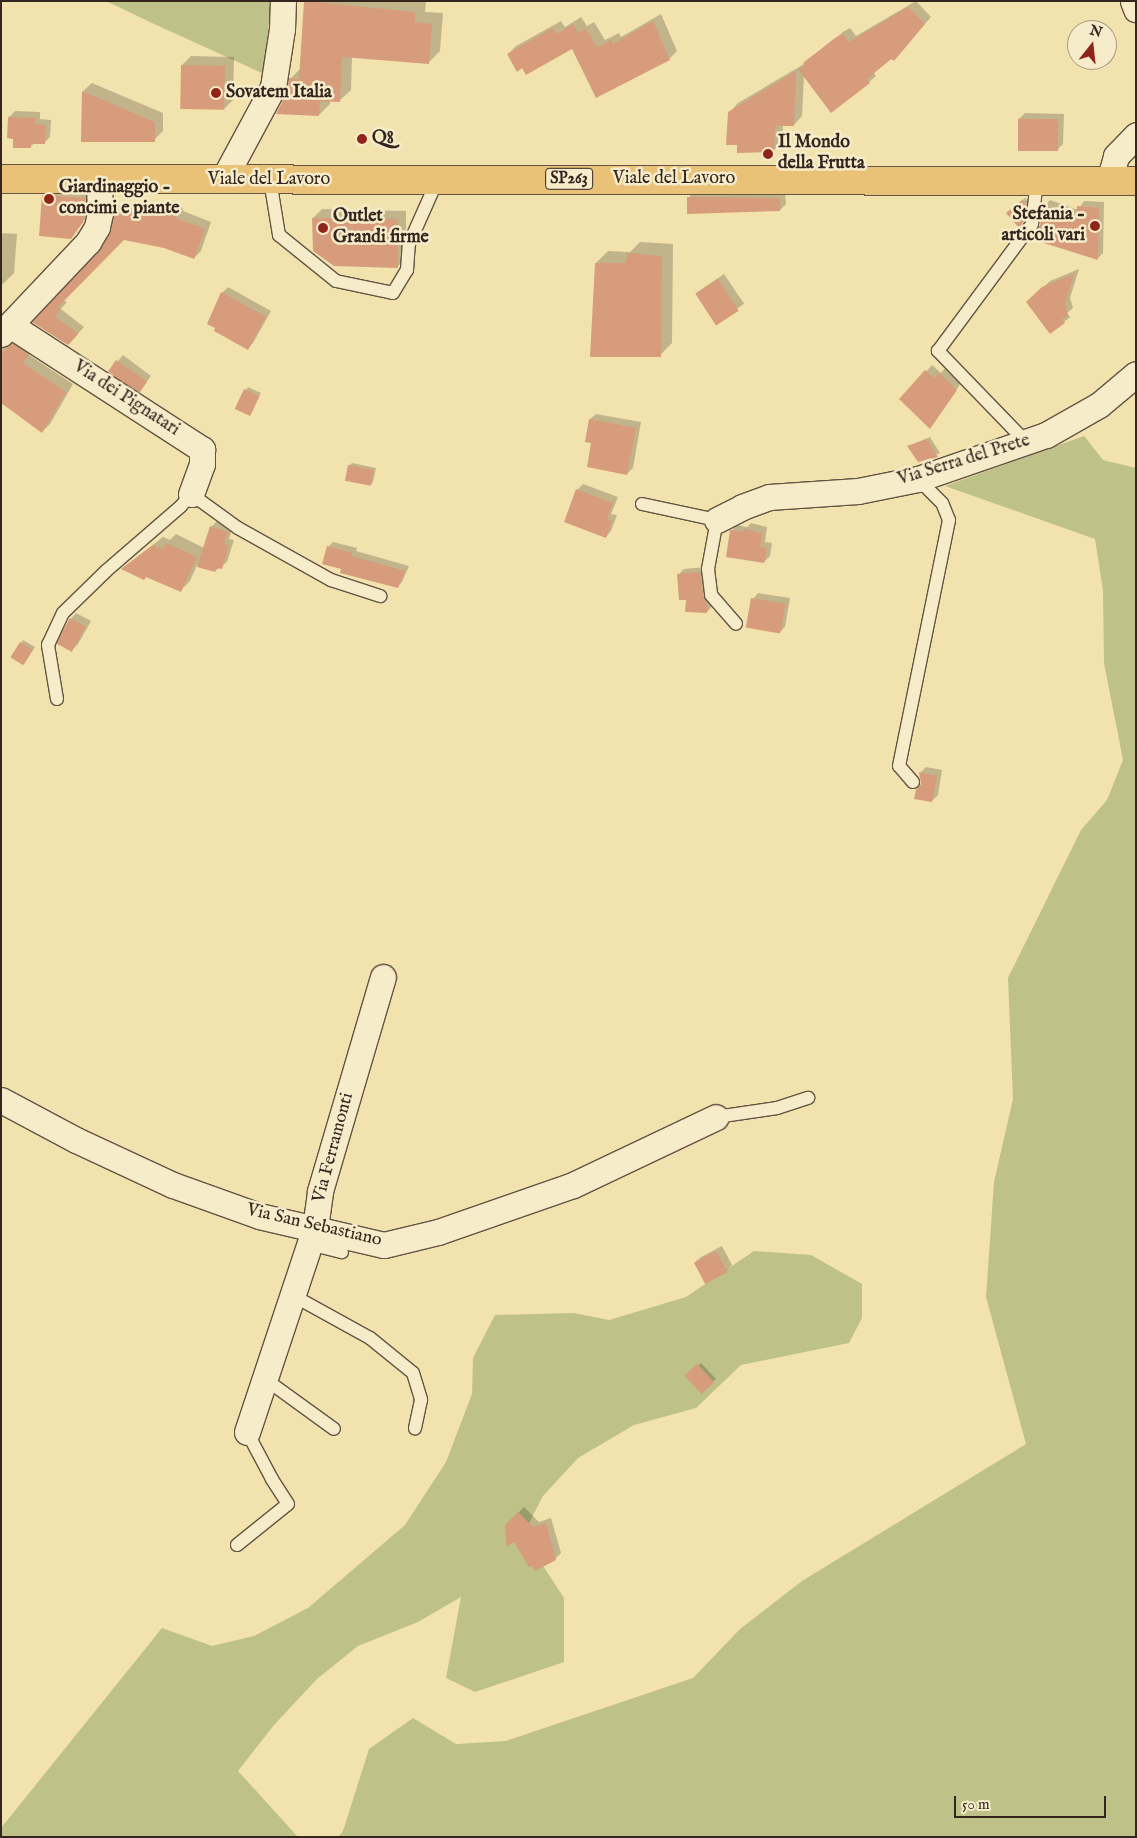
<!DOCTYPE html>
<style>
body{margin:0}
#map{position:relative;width:1137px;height:1838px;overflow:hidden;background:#f2e2ae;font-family:"IM FELL English",serif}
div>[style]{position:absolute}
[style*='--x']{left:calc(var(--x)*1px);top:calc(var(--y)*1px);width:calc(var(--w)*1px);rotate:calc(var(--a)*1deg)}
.green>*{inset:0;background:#bec288}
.shadow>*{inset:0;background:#0003;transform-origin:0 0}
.building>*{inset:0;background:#d79c7b;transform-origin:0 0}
.roads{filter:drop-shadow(1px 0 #645443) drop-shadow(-1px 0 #645443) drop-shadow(0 1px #645443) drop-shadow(0 -1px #645443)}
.service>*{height:12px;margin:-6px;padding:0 6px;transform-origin:6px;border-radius:6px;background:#f7ecca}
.minor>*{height:25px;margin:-12.5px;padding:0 12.5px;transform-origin:12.5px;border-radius:12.5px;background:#f7ecca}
.primary>*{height:28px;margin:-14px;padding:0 14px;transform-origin:14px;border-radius:14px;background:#e9c177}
.dots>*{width:14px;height:14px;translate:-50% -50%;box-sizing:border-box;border:2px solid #f7ecca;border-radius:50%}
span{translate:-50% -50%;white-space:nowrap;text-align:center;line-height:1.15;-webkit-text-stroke:5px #f7ecca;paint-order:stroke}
.shield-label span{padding:1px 4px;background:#f7ecca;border:1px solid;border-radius:4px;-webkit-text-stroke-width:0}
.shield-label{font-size:16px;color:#34251f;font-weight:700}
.poi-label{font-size:18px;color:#34251f;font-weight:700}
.left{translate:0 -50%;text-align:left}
.right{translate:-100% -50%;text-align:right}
.street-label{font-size:18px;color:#34251f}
.frame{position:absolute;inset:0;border:2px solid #34251f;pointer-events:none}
.north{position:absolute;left:1067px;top:20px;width:50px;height:50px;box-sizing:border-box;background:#f7ecca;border:1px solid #a99c86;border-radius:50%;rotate:16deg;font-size:14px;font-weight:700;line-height:20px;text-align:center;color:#34251f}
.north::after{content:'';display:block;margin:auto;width:18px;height:22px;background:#8f2418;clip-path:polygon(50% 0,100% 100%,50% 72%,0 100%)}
.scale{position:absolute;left:954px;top:1796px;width:152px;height:22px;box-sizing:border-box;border:2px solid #34251f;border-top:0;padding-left:6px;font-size:15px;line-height:18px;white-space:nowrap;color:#34251f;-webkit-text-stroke:4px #f7ecca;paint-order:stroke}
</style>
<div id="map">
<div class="green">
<div style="clip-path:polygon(106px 1px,271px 1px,264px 74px,152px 23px)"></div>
<div style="clip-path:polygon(1084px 436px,1103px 460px,1136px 468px,1136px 1837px,338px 1837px,343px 1831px,369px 1749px,413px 1718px,456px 1744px,506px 1741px,693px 1678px,740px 1629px,802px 1581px,1026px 1444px,986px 1297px,994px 1182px,1013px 1099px,1008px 978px,1081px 830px,1107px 800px,1123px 760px,1104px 663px,1103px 591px,1095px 539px,945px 486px)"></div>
<div style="clip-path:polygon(754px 1251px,811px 1255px,862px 1284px,862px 1318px,849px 1343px,741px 1365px,696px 1408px,634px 1425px,578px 1458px,543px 1496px,523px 1535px,564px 1598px,564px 1662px,475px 1692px,446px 1678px,461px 1597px,418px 1622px,358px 1646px,317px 1679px,274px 1725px,238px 1771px,298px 1837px,1px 1837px,1px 1828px,162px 1628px,212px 1646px,254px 1636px,308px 1608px,405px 1525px,446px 1462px,472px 1394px,473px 1358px,495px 1315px,574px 1313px,609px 1320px,686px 1297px)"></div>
</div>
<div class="shadow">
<div style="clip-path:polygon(306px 1px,426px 1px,425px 12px,443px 13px,440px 51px,429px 62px,352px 57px,351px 90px,339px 101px,330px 101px,330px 104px,319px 115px,287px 94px,290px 79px,301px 68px)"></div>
<div style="clip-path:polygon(916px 1px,931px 17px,900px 53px,873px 72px,876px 76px,869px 82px,804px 75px,802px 116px,794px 125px,783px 124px,782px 142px,773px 151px,738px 144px,729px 113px,738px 103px,804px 64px,843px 32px,850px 28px,856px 36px)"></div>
<div style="clip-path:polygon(661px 14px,677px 51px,669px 59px,572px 48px,523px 67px,508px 54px,516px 46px,561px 21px,565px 27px,581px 17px,587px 26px,594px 22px,605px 40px,619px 33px,621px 37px)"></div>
<div style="clip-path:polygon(191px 56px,234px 57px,233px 100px,224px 109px,182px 65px)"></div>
<div style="clip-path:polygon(92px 83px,163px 113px,163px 131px,154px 140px,83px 91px)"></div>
<div style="clip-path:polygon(15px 111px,40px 112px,40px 119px,51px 120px,50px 137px,44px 143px,35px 143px,30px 147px,15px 137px,9px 117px)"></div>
<div style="clip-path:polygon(1025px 113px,1064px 114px,1063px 144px,1057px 150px,1019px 119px)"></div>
<div style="clip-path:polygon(52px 186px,93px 188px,92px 211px,70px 238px,43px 195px)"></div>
<div style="clip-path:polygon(694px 192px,785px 193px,786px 204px,780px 210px,688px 198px)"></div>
<div style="clip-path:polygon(1025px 198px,1028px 202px,1026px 217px,1021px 224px,1008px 213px)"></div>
<div style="clip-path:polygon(1050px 200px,1078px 210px,1084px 201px,1104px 202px,1103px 253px,1097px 259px,1041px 226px,1045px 206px)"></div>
<div style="clip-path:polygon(122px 203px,182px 206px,183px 211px,211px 222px,201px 251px,194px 258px,164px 247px,124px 238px,64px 300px,67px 302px,61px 309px,84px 327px,69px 344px,34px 322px,101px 250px,112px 231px,115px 209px)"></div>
<div style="clip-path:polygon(322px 209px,406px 211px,406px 258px,397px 267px,313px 218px)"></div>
<div style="clip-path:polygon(1px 233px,17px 234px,14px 273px,3px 284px,1px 284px)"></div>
<div style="clip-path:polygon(640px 242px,673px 244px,672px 343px,660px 355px,596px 263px,608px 251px,630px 252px)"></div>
<div style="clip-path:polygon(1079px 269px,1070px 298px,1073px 308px,1067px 313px,1070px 317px,1064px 322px,1033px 297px,1050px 281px)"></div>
<div style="left:724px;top:274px;width:36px;height:34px;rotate:56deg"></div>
<div style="clip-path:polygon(228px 287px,271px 311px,253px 343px,248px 348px,222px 293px)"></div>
<div style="clip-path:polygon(1px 339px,36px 346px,29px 355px,73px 384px,50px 424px,42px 432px,1px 402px)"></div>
<div style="clip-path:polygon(123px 355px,151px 376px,145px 384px,110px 371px)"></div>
<div style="clip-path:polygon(932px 365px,941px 373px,945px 368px,961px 383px,930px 427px,901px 399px)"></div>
<div style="clip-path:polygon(248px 387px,261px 393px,249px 415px,246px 390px)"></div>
<div style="clip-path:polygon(596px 414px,641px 422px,633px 468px,627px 474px,592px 442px,590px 419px)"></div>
<div style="clip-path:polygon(930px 437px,940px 453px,919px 461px,909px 446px)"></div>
<div style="clip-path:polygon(352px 463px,376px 468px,373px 482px,371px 485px,349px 466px)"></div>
<div style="clip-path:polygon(583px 484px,618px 497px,611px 514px,617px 515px,611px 531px,606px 537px,565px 522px,578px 489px)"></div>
<div style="clip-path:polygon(217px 521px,233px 526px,229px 539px,234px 540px,227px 562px,215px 571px,197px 565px,190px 581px,181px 590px,123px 568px,163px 537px,170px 540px,176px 534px,204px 548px,211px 527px)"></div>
<div style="clip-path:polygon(751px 523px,767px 527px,765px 542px,772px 543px,770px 556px,764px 562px,731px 531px,737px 525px,747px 527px)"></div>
<div style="clip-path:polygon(333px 542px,357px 548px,356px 551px,409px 566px,402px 582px,397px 587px,343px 568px,328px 547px)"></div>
<div style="clip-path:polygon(706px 567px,712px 606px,707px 612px,687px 599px,678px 575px,684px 569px)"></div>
<div style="clip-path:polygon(758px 593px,790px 598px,785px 627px,779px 633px,753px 599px)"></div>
<div style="clip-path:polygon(76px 613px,91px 621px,78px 644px,72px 650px,71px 619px)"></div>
<div style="clip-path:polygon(23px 640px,35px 647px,24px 664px,21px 643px)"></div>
<div style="clip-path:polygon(926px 767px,942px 770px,938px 795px,932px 801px,920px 773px)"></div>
<div style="clip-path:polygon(722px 1246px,732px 1265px,726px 1271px,695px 1262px,701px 1257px)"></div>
<div style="left:701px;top:1363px;width:22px;height:19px;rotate:47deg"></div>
<div style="clip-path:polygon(524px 1507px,539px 1522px,551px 1518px,561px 1553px,555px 1559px,506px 1525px)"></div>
</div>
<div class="building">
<div style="clip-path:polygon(304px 1px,415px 12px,415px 22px,432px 24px,429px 64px,342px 57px,340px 102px,320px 101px,319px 116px,276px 114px,286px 94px,289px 78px,299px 79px)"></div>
<div style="clip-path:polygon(908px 7px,925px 24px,894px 61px,891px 59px,867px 79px,870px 83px,831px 113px,798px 69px,805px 65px,803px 63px,835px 38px,843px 34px,849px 42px)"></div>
<div style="clip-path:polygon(653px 21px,670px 60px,596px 98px,572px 49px,526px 75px,522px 68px,517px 72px,507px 54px,553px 28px,557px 34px,573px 24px,578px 33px,586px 29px,597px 47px,611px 40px,613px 44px)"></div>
<div style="left:181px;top:65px;width:44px;height:44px;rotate:1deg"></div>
<div style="clip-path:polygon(796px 71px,794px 126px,775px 126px,774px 152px,737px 153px,737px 145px,726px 145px,728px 112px)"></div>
<div style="clip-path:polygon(82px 91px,155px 122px,155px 142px,81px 142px)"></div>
<div style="clip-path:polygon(8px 117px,35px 118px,35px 124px,46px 125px,45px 144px,31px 144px,31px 148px,13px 148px,13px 139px,7px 138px)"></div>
<div style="left:1018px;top:119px;width:40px;height:32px"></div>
<div style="clip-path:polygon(42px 195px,85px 198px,83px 222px,71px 239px,39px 236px)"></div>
<div style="clip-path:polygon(687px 197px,780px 198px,780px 211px,687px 214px)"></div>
<div style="clip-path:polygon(1022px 200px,1026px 205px,1024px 221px,1019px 228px,1006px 213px)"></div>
<div style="clip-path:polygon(1043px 205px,1076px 216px,1077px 206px,1099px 208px,1098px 260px,1031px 239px,1040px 225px)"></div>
<div style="clip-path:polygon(114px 209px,176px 212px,176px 218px,205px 229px,194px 259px,164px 248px,124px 240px,58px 307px,61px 309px,55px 316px,78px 334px,68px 345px,32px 322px,100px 250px,111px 230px)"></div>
<div style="clip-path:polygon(312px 218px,398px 219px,398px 268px,334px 266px,313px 251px)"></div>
<div style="clip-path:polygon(627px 253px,662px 256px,661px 357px,590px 357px,595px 263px,626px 263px)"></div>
<div style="clip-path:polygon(1074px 274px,1065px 304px,1068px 315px,1062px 319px,1065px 323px,1050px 334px,1026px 302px,1042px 287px)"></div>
<div style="left:718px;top:279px;width:38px;height:27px;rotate:57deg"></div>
<div style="clip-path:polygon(221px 292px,266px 317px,248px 350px,214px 331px,215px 328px,207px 324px)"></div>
<div style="clip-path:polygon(12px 343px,29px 354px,23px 363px,66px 392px,42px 433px,1px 403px,1px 354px)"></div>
<div style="left:116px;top:360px;width:38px;height:14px;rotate:35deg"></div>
<div style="clip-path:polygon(925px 370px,934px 378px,939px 373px,957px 390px,930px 429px,899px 399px)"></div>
<div style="left:244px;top:389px;width:17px;height:22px;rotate:25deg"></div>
<div style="clip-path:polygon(589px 419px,636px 428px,627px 475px,587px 467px,591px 443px,585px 442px)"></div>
<div style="clip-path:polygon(927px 439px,938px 457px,918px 462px,907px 446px)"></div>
<div style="left:348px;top:465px;width:26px;height:16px;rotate:11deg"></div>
<div style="clip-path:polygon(576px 489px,613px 503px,607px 519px,612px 521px,606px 538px,564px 522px)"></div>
<div style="clip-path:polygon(210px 526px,228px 532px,224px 544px,229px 546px,222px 569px,217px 568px,215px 572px,197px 567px)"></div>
<div style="clip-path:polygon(744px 529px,762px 533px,760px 547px,767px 548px,764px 563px,726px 557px,730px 530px,743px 532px)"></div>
<div style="clip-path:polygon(166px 543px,197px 557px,181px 592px,146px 577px,144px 580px,121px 569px,153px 545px,163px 549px)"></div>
<div style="clip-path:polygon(327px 546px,352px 553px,352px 556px,405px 571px,398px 588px,340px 573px,341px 569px,322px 564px)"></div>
<div style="clip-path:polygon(700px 572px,703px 596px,707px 603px,707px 613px,685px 612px,686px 600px,679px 600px,677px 574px)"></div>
<div style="left:751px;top:598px;width:35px;height:30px;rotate:10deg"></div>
<div style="left:70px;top:618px;width:18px;height:29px;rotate:29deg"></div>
<div style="left:20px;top:642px;width:15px;height:18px;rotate:32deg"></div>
<div style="clip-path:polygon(919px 772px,937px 776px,932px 802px,914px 799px,916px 790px,921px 784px)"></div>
<div style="left:716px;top:1251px;width:24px;height:25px;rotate:62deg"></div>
<div style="left:697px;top:1364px;width:25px;height:17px;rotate:47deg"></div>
<div style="clip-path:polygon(518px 1512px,533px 1527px,546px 1523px,556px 1560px,535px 1571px,532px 1566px,529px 1567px,514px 1542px,507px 1547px,505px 1525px)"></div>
</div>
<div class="roads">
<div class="service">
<div style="--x:270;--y:180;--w:56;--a:80.7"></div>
<div style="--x:279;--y:235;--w:73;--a:38.9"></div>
<div style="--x:336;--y:281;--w:58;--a:11.9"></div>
<div style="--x:393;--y:293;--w:27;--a:-59"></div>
<div style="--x:407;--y:270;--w:26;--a:-86"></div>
<div style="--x:409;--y:244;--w:71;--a:-66"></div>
<div style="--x:1026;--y:442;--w:127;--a:-134"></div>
<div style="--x:938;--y:351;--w:158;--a:-53.5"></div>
<div style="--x:1032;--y:224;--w:44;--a:-83.5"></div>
<div style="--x:642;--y:504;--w:77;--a:12"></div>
<div style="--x:717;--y:520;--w:50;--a:100.4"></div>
<div style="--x:708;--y:569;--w:26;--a:83"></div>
<div style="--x:711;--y:595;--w:38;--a:49"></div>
<div style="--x:57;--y:699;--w:55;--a:-99.5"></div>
<div style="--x:48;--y:645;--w:35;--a:-65"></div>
<div style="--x:63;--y:613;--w:60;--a:-44.3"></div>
<div style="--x:106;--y:571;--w:99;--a:-40.9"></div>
<div style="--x:181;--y:506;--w:16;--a:-50"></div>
<div style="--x:191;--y:494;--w:58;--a:35.9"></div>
<div style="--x:238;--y:528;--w:107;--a:29.2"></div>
<div style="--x:331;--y:580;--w:52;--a:18.1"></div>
<div style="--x:913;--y:782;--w:21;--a:-131"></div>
<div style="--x:899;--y:766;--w:251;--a:-78.5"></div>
<div style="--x:949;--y:520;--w:18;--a:-112"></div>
<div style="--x:942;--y:503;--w:34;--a:-135"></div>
<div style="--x:716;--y:1117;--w:62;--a:-8.4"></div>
<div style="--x:777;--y:1108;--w:33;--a:-18"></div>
<div style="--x:309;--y:1244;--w:34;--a:14"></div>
<div style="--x:292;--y:1295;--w:89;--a:28.9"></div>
<div style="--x:370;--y:1338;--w:55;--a:39.1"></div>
<div style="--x:413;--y:1373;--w:28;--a:73"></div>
<div style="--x:421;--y:1400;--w:29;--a:102"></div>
<div style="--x:265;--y:1379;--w:85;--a:35.9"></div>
<div style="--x:237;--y:1545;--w:65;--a:-38.8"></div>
<div style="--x:288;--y:1504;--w:30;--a:-123"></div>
<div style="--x:272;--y:1479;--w:53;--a:-118"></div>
</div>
<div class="minor">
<div style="--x:1133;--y:1;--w:9;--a:69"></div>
<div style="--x:223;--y:180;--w:106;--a:-61.7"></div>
<div style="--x:273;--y:87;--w:59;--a:-81.2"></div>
<div style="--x:282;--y:29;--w:28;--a:-88"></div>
<div style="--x:1109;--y:181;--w:26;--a:-74"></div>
<div style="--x:1116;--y:156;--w:29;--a:-46"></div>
<div style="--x:10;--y:325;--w:229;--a:32.9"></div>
<div style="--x:202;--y:449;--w:15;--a:90"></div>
<div style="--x:202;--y:464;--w:32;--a:110"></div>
<div style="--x:1;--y:334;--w:127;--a:-46.6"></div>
<div style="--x:88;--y:242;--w:17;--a:-59"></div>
<div style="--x:97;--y:227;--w:14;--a:-78"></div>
<div style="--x:100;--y:213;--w:33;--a:-92"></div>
<div style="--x:717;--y:520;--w:28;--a:-27"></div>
<div style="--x:742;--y:507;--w:29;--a:-20"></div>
<div style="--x:769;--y:497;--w:89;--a:-3.9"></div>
<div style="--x:858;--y:491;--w:61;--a:-11.3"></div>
<div style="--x:918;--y:479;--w:135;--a:-19"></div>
<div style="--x:1046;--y:435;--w:61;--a:-29.5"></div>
<div style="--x:1099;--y:405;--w:48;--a:-40"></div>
<div style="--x:1;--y:1100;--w:85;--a:28.1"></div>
<div style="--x:76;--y:1140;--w:107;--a:24.9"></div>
<div style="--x:173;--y:1185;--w:91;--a:19.8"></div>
<div style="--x:259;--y:1216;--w:128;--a:13.1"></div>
<div style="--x:384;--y:1245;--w:56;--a:-13.5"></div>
<div style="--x:438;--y:1232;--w:143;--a:-19.2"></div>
<div style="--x:573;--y:1185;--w:158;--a:-25.4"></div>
<div style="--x:247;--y:1432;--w:215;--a:-71.6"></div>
<div style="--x:315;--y:1228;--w:37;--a:-82"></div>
<div style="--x:320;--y:1191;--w:223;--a:-73.6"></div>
</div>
<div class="primary">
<div style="--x:1;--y:179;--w:1135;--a:0.1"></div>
</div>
</div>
<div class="dots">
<div style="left:216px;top:93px;background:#8f2418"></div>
<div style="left:362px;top:139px;background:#8f2418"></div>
<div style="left:768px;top:154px;background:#8f2418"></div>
<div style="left:49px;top:199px;background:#8f2418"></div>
<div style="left:1095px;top:226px;background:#8f2418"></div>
<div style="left:323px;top:228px;background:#8f2418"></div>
</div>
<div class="shield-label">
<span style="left:569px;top:179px">SP263</span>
</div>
<div class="poi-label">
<span class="left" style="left:226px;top:93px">Sovatem Italia</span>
<span class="left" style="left:372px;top:139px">Q8</span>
<span class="left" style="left:778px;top:154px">Il Mondo<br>della Frutta</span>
<span class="left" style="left:59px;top:199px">Giardinaggio -<br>concimi e piante</span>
<span class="right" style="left:1085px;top:226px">Stefania -<br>articoli vari</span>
<span class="left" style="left:333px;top:228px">Outlet<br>Grandi firme</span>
</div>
<div class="street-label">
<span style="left:674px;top:179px">Viale del Lavoro</span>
<span style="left:269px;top:180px">Viale del Lavoro</span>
<span style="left:126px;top:399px;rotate:33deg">Via dei Pignatari</span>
<span style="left:964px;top:461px;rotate:-17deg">Via Serra del Prete</span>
<span style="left:334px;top:1148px;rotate:-75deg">Via Ferramonti</span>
<span style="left:314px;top:1226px;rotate:13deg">Via San Sebastiano</span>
</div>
<div class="frame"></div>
<div class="north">N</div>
<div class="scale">50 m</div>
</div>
